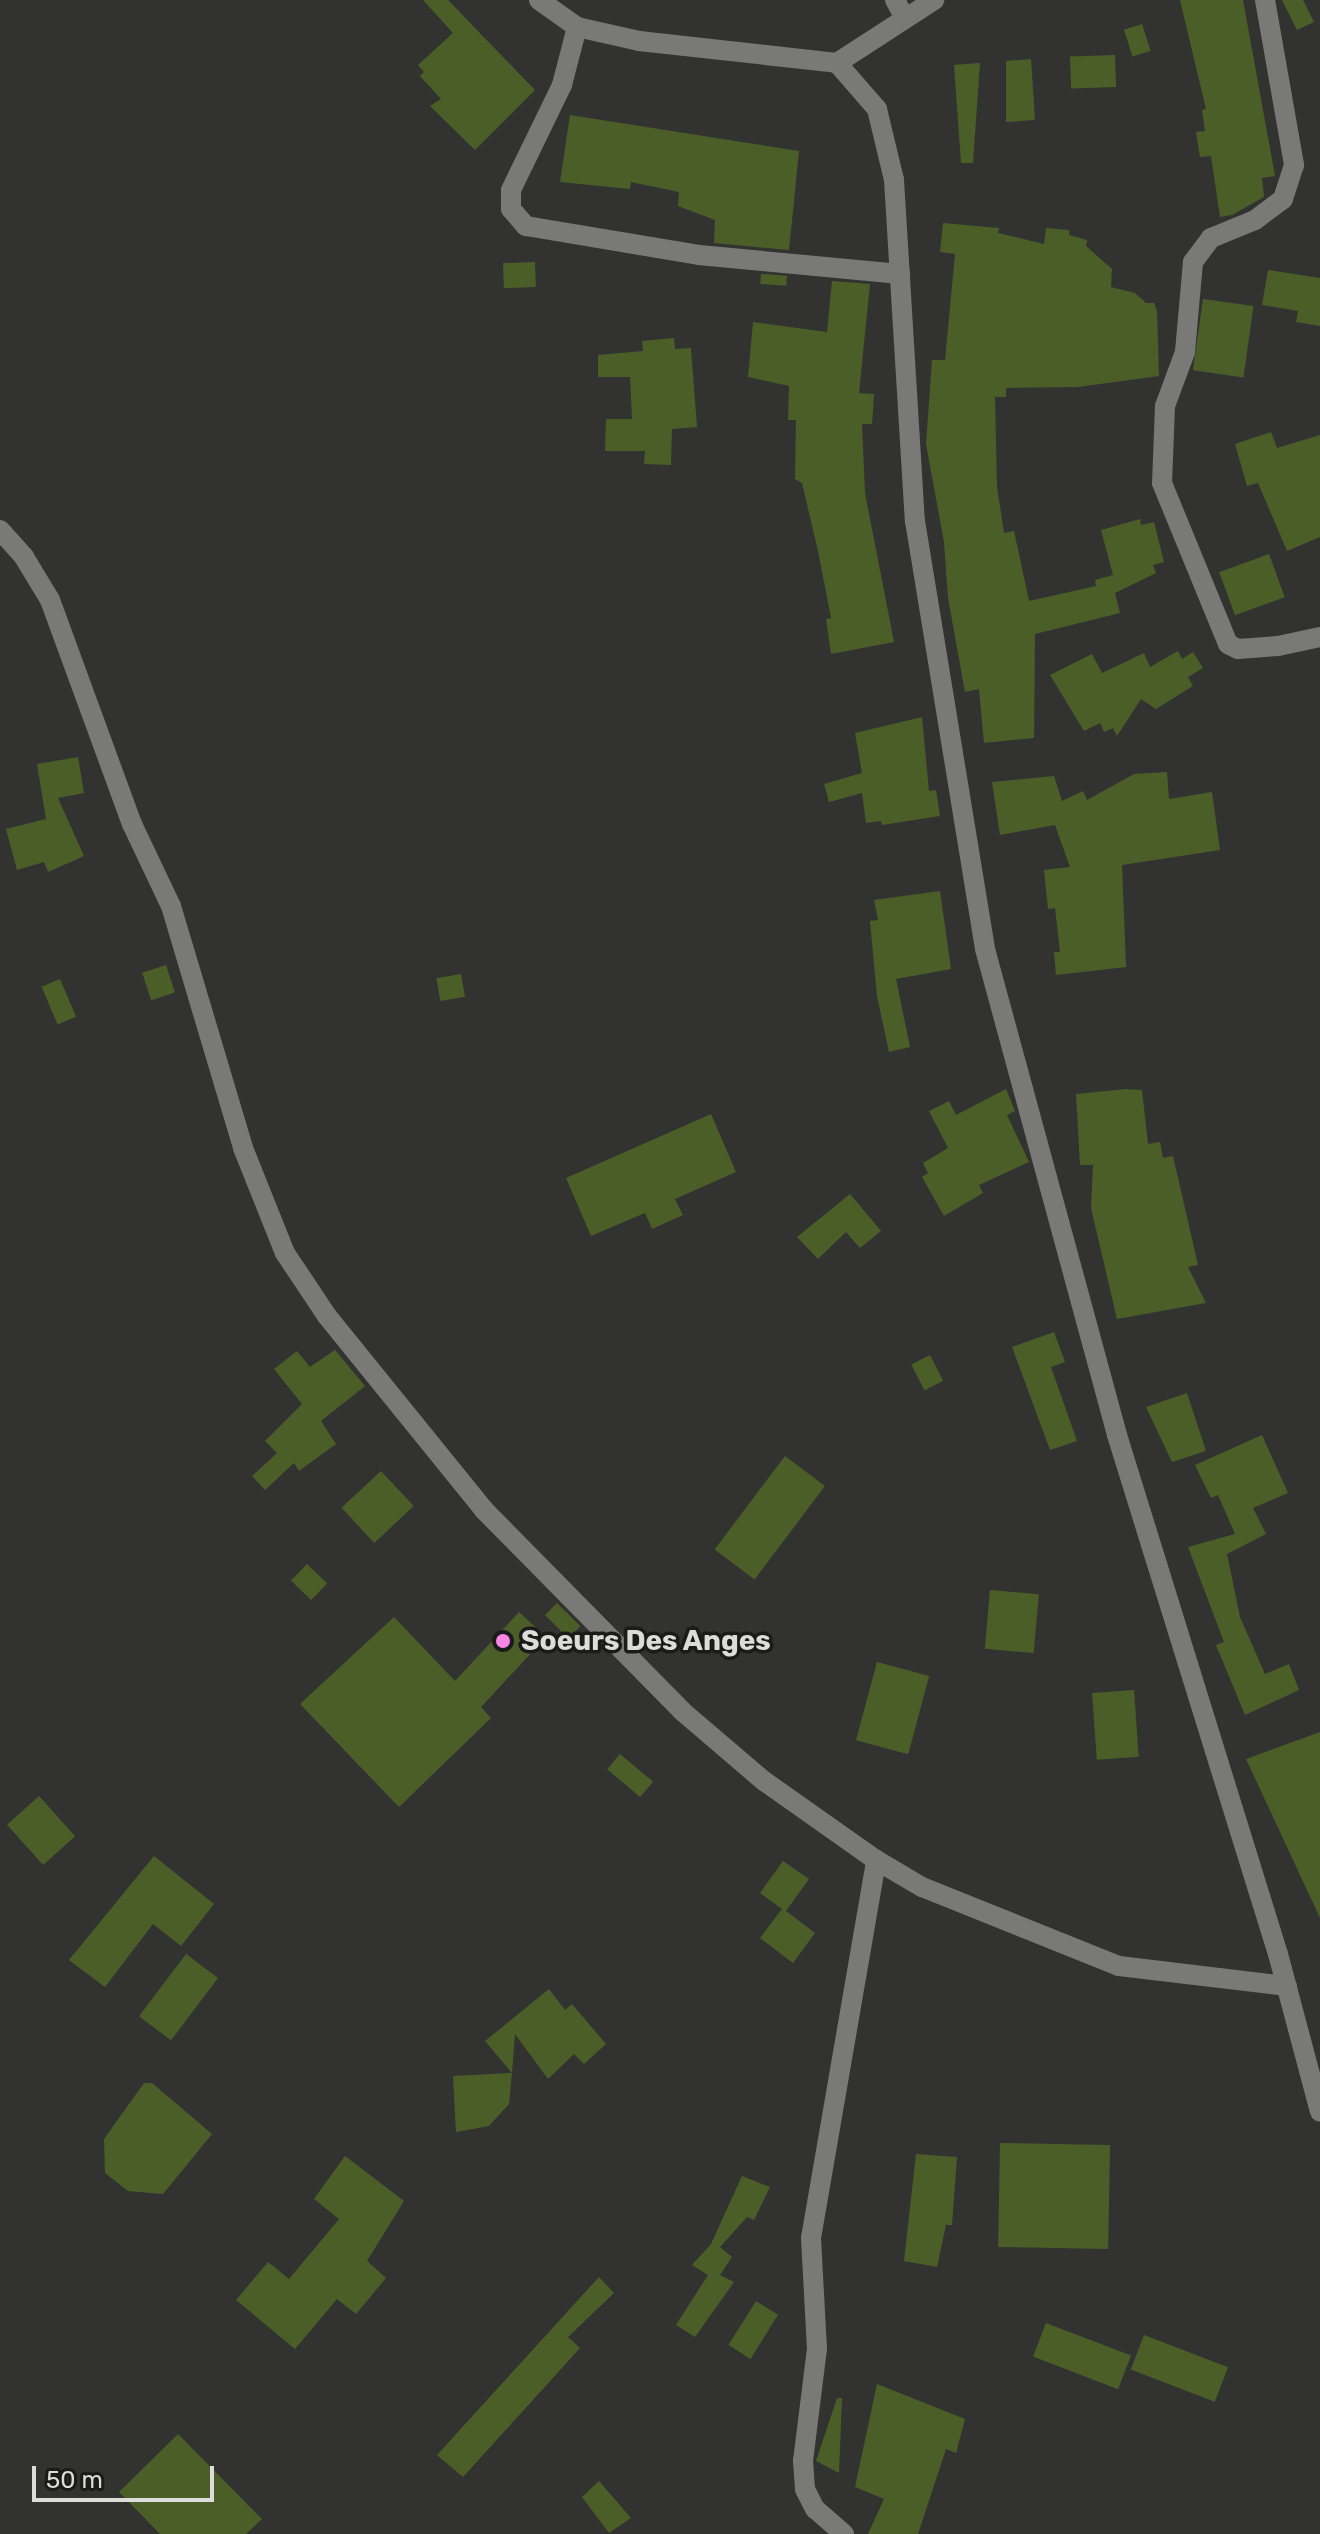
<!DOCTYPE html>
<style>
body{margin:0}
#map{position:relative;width:1320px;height:2534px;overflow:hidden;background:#323331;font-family:Rubik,sans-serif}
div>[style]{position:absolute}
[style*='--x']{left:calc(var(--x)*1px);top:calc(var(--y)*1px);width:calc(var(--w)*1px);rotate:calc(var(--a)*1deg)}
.building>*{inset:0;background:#4b5e28;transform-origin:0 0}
.minor>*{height:20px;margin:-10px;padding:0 10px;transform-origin:10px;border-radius:10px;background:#797a77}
.dots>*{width:22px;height:22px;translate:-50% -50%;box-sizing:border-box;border:4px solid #1a1b1a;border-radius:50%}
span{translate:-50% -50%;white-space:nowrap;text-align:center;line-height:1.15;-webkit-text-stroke:7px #1a1b1a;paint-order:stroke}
.poi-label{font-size:28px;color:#dcdddb;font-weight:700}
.left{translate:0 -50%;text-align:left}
.scale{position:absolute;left:32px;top:2466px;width:182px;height:36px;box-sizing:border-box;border:4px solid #dcdddb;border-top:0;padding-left:10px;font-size:24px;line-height:28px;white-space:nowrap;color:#dcdddb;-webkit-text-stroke:6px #1a1b1a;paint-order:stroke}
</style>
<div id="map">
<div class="building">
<div style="clip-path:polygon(423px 0,448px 0,535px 90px,475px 150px,430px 106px,441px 99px,420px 76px,424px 72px,418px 65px,453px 33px)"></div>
<div style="clip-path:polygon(1180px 0,1243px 0,1275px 176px,1262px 178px,1264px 197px,1232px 215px,1220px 217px,1211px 156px,1200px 157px,1196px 132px,1205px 131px,1202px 110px,1206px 109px)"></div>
<div style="clip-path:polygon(1282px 0,1303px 0,1314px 22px,1297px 30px)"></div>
<div style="left:1142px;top:24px;width:28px;height:19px;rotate:72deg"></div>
<div style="left:1115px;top:55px;width:32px;height:45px;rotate:88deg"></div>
<div style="clip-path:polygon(1031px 59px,1035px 120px,1006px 122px,1006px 61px)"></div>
<div style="clip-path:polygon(980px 63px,973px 163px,961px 163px,954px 65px)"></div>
<div style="clip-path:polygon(570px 115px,799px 151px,789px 250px,714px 243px,715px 220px,678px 206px,679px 192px,631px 182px,630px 189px,560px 182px)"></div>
<div style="clip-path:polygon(943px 223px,999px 228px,998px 233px,1044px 244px,1046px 228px,1069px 230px,1069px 235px,1087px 240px,1086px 246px,1112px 269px,1111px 287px,1135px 293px,1146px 303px,1154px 303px,1157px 311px,1159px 376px,1078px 387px,1006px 388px,1006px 397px,995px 397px,997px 487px,1004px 533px,1014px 531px,1029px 601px,1096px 586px,1095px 580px,1113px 575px,1101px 530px,1140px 519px,1141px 525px,1154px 522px,1164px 562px,1153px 565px,1156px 573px,1115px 593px,1120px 613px,1035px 634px,1034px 738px,984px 743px,979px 689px,965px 692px,948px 598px,944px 542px,926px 444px,932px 360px,945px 360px,955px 254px,940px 252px)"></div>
<div style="left:535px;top:262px;width:25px;height:32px;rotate:88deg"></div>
<div style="clip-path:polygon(1268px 270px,1320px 278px,1320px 326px,1296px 322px,1298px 311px,1262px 305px)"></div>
<div style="left:761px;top:274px;width:26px;height:10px;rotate:4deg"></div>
<div style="clip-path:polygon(832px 281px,870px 284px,859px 393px,874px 394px,872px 424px,862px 424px,865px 493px,894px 642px,831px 654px,826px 619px,831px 618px,818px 551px,802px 483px,795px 479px,796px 420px,788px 420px,789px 386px,748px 377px,753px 322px,827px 332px)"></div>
<div style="left:1203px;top:299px;width:51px;height:72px;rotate:8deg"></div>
<div style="clip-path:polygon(674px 338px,675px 349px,691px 348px,697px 427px,672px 429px,671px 465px,644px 464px,645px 451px,605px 451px,606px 419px,632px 419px,630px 377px,598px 377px,598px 355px,643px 351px,642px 341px)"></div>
<div style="clip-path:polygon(1271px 432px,1277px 448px,1320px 435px,1320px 537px,1287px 551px,1258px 483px,1247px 486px,1235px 444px)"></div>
<div style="left:1269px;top:554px;width:46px;height:53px;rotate:70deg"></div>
<div style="clip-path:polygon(1178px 651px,1182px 659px,1193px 652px,1203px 668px,1188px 677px,1193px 686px,1156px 709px,1141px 699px,1117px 736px,1113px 728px,1104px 732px,1100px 723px,1084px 731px,1050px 675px,1092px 654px,1102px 673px,1144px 653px,1150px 667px)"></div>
<div style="clip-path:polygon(922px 717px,929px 791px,936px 790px,940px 816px,882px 825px,881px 821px,866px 823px,862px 793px,829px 802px,824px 784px,862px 773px,855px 733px)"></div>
<div style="clip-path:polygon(78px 757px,84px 793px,58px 798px,84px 856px,48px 872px,44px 862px,17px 870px,6px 829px,46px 819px,37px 764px)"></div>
<div style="clip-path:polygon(1167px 772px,1169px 799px,1212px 792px,1220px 850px,1122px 865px,1126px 967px,1056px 975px,1054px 952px,1060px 952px,1055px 908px,1048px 909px,1044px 870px,1070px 867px,1055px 825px,1000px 835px,992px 782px,1054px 776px,1062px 801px,1083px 791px,1087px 800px,1134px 774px)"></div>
<div style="clip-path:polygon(940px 891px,951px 969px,896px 979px,910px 1047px,889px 1052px,877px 996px,870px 921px,878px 920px,874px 900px)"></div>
<div style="left:166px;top:965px;width:29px;height:25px;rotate:72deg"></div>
<div style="left:461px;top:974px;width:23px;height:25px;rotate:80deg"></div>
<div style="left:60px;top:979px;width:41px;height:20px;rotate:67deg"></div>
<div style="clip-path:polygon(1006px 1089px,1015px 1111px,1007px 1115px,1029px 1162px,979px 1185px,983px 1193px,944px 1216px,922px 1177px,928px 1173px,923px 1163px,948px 1148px,929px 1111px,949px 1101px,956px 1115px)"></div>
<div style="clip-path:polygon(1126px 1089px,1142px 1090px,1148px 1144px,1160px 1142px,1163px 1158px,1173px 1156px,1198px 1265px,1188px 1267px,1206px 1303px,1117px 1319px,1091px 1208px,1093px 1165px,1080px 1165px,1076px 1094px)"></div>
<div style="clip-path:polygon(711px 1114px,736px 1172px,675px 1199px,683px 1215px,652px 1229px,645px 1213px,591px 1236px,566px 1178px)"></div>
<div style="clip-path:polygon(850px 1194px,881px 1231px,860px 1248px,846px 1232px,818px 1259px,797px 1237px)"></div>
<div style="clip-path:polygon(1054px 1332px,1065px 1362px,1051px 1367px,1077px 1441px,1050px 1450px,1012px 1347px)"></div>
<div style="clip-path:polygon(335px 1350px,365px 1386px,321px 1421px,336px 1444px,299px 1471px,294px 1463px,265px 1490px,252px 1476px,277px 1453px,265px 1441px,302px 1404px,274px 1369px,297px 1351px,310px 1367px)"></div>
<div style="left:930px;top:1355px;width:29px;height:21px;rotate:63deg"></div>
<div style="clip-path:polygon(1187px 1393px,1206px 1451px,1172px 1462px,1146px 1407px)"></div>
<div style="clip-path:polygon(1262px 1435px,1288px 1493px,1253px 1508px,1266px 1534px,1227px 1554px,1240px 1617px,1265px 1674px,1289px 1664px,1299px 1690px,1245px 1715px,1216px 1645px,1224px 1642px,1188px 1547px,1235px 1534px,1218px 1495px,1211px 1498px,1195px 1465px)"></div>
<div style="left:785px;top:1456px;width:50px;height:117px;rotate:37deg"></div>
<div style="left:381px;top:1471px;width:48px;height:54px;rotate:47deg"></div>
<div style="left:307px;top:1564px;width:28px;height:23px;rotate:44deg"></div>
<div style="left:990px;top:1590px;width:49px;height:59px;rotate:5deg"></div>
<div style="left:557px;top:1603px;width:33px;height:17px;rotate:45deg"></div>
<div style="clip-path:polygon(519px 1612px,546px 1637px,481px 1707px,491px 1718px,399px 1807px,300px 1704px,394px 1617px,455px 1681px)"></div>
<div style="left:877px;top:1662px;width:54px;height:81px;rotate:15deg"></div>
<div style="left:1134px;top:1690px;width:67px;height:42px;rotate:86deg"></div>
<div style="clip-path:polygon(1320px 1732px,1320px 1918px,1246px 1759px)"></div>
<div style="left:620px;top:1754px;width:43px;height:20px;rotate:40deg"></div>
<div style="left:39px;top:1796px;width:54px;height:43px;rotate:48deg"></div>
<div style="clip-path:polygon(154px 1856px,214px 1904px,181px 1946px,153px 1924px,105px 1987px,69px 1960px)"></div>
<div style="clip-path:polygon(783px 1861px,809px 1879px,786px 1911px,815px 1933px,793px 1963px,760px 1938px,782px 1909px,760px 1893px)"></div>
<div style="left:186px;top:1954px;width:40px;height:78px;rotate:37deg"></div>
<div style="clip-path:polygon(549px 1989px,565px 2010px,572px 2004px,606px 2044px,584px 2064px,574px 2054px,548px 2079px,515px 2034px,512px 2073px,485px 2041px)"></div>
<div style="clip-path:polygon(512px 2073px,509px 2104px,489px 2126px,456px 2132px,453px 2076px)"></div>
<div style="clip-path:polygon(144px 2083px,152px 2083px,212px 2134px,163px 2194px,128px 2191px,105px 2173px,104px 2139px)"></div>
<div style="left:1000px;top:2143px;width:110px;height:104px;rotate:1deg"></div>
<div style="clip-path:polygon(916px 2154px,957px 2157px,952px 2225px,946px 2225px,937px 2267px,904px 2261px)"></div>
<div style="clip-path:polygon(345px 2156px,404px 2201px,367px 2261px,386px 2278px,356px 2314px,337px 2299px,295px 2349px,236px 2300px,268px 2262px,289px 2279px,339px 2219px,314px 2199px)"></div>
<div style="clip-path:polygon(742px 2176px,770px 2187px,754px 2220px,747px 2217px,720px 2247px,732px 2257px,720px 2275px,734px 2282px,695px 2337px,676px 2325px,708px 2275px,692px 2265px,711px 2244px)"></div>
<div style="clip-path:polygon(599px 2277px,614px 2293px,568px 2337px,580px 2348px,463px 2477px,437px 2455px)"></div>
<div style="left:756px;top:2301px;width:26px;height:52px;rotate:32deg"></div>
<div style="left:1046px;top:2323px;width:91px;height:36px;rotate:21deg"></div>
<div style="left:1144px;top:2335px;width:90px;height:37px;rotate:21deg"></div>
<div style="clip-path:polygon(877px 2384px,965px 2419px,956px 2453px,946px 2449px,918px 2534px,868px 2534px,884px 2499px,855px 2487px)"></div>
<div style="clip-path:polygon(837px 2398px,842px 2398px,839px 2473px,816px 2461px)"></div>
<div style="clip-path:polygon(178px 2434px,262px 2519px,246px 2534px,160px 2534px,119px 2492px)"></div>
<div style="clip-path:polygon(599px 2481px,631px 2518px,609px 2533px,582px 2497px)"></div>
</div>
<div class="minor">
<div style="--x:539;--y:0;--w:47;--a:35.4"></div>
<div style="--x:577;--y:27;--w:64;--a:12.7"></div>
<div style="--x:639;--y:41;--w:199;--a:6.3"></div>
<div style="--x:837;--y:63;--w:61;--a:49"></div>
<div style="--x:877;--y:109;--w:73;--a:76.5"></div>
<div style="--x:894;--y:180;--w:342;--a:86.5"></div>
<div style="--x:915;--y:521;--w:434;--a:80.7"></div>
<div style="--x:985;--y:949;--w:504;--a:74.8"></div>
<div style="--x:1117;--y:1435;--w:543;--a:72.77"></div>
<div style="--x:1278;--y:1954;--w:163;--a:75.1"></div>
<div style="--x:895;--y:0;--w:21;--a:61"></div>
<div style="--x:1265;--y:0;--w:168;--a:80"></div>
<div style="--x:1294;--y:165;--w:36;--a:108"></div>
<div style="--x:1283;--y:199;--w:35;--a:143"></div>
<div style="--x:1255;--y:220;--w:48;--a:157.8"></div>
<div style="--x:1211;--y:238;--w:30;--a:127"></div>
<div style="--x:1193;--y:262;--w:90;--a:95.1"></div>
<div style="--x:1185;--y:352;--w:58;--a:110.3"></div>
<div style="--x:1165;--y:406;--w:77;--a:92.2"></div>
<div style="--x:1162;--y:483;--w:174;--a:67.7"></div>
<div style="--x:1228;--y:644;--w:11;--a:27"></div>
<div style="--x:1238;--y:649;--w:40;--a:-4.3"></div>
<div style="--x:1278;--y:646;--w:43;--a:-12.1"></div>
<div style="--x:577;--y:27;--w:60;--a:104.5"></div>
<div style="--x:562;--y:85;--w:117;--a:115.9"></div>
<div style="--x:511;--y:190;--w:19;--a:90"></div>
<div style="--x:511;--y:209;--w:23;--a:49"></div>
<div style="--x:526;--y:226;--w:175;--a:9.5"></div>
<div style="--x:699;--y:255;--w:202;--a:5.4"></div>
<div style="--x:837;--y:63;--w:116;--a:-33"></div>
<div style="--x:0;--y:530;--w:36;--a:48"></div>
<div style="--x:24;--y:557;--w:50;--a:58.8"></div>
<div style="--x:50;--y:600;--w:239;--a:69.9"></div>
<div style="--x:132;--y:824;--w:91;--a:64.6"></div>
<div style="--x:171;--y:906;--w:252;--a:73.4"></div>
<div style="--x:243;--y:1148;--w:113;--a:68.2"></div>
<div style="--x:285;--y:1253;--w:76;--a:56.3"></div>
<div style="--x:327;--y:1316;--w:250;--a:51"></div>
<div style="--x:484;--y:1510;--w:282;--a:45.4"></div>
<div style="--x:682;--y:1711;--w:108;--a:40.5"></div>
<div style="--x:764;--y:1781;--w:137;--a:35.2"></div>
<div style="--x:876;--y:1860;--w:53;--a:30.4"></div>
<div style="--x:922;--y:1887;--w:212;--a:21.9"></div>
<div style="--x:1119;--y:1966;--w:169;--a:6.8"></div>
<div style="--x:844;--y:2534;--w:38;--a:-139"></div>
<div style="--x:815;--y:2509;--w:22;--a:-117"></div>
<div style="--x:805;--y:2489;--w:28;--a:-94"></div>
<div style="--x:803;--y:2461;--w:113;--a:-82.9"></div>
<div style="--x:817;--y:2349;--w:111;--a:-93.1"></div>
<div style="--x:811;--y:2238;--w:384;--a:-80.2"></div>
</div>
<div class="dots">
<div style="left:503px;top:1641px;background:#fc86e3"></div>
</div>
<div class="poi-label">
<span class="left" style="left:521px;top:1641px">Soeurs Des Anges</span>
</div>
<div class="scale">50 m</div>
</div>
